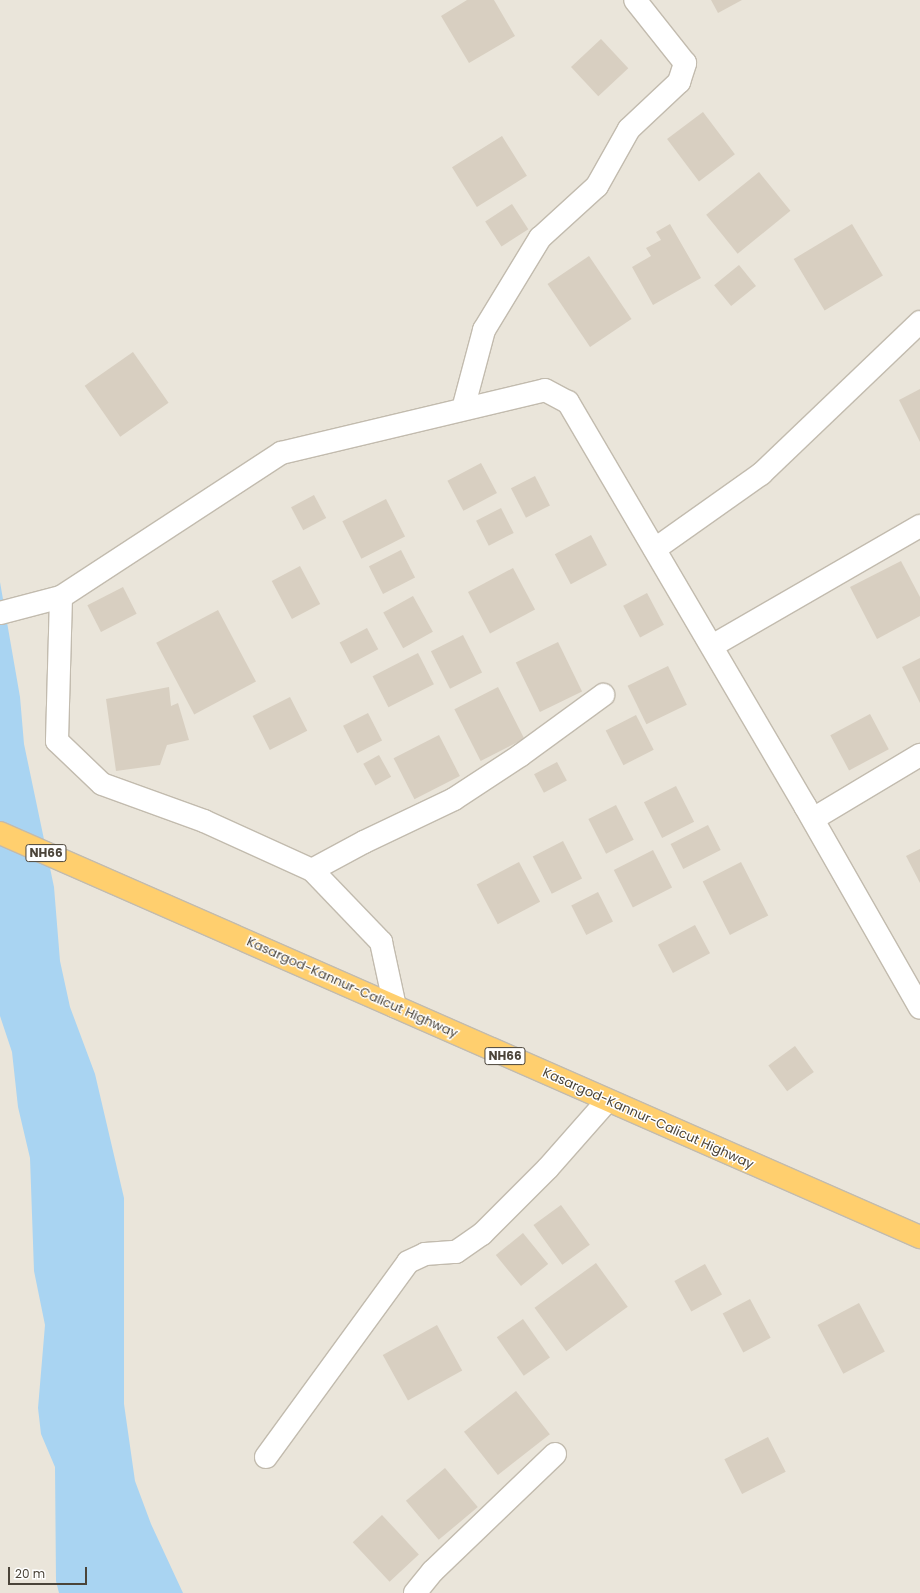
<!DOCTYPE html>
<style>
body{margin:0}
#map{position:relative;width:920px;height:1593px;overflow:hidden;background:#f6f3ec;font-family:Poppins,sans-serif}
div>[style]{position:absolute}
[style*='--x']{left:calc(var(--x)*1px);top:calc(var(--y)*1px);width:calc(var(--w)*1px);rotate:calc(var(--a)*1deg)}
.residential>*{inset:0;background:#eae5da;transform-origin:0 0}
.water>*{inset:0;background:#a9d4f2}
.building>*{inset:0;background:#d8cfc1;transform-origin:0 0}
.roads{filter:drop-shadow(1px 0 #c2bbae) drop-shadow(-1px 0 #c2bbae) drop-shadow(0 1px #c2bbae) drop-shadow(0 -1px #c2bbae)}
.minor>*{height:22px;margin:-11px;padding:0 11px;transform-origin:11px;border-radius:11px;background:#fff}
.highway>*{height:22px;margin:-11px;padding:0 11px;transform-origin:11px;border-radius:11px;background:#ffcf6e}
span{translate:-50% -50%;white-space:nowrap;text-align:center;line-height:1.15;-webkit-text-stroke:3px #fff;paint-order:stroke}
.shield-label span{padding:1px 3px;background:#fff;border:1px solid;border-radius:3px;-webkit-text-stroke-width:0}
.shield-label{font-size:12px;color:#4b4439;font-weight:700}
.street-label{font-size:13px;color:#4b4439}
.scale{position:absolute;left:8px;top:1567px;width:79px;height:18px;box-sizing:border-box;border:2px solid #4b4439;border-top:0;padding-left:5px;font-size:12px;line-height:14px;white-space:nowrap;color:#4b4439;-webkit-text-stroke:3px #fff;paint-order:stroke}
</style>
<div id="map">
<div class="residential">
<div style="left:0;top:0;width:920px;height:1593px"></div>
</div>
<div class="water">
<div style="clip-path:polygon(0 582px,20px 697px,24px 744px,54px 887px,60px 961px,70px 1007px,95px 1074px,124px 1198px,124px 1404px,135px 1481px,151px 1524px,183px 1593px,59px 1593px,56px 1581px,55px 1467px,41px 1434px,38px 1408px,45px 1325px,34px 1271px,30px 1158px,18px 1107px,12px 1052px,0 1016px)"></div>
</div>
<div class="building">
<div style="clip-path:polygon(467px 0,494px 0,515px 36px,469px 63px,441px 16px)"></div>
<div style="clip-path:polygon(711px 0,742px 0,718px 13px)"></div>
<div style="left:601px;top:39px;width:40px;height:41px;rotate:47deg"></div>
<div style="left:703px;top:112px;width:53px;height:45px;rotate:53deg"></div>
<div style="left:502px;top:136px;width:47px;height:59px;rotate:58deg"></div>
<div style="left:759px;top:172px;width:50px;height:68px;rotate:51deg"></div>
<div style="left:512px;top:204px;width:30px;height:32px;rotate:57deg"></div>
<div style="clip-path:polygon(670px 224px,701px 278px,653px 305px,632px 267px,651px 256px,646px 248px,661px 240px,656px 232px)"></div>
<div style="left:852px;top:224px;width:60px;height:68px;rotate:59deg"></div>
<div style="left:589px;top:256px;width:76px;height:50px;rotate:56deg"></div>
<div style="left:739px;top:265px;width:27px;height:32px;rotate:51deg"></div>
<div style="left:133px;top:352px;width:62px;height:59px;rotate:55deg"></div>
<div style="clip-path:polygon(920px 389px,920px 442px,899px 400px)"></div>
<div style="left:481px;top:463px;width:34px;height:38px;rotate:62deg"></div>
<div style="left:535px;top:476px;width:33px;height:27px;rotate:63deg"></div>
<div style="left:314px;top:495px;width:26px;height:26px;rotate:62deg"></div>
<div style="left:386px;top:499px;width:42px;height:49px;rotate:63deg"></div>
<div style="left:501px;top:508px;width:28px;height:28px;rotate:63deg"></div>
<div style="left:591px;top:535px;width:34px;height:41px;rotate:62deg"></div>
<div style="left:401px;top:550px;width:31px;height:36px;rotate:63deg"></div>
<div style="clip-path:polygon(901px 561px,920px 597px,920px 616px,877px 639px,850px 587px)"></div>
<div style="left:300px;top:566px;width:43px;height:32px;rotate:62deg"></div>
<div style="left:513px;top:568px;width:47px;height:51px;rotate:62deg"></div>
<div style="left:123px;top:587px;width:30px;height:40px;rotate:63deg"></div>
<div style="left:647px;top:593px;width:36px;height:27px;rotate:62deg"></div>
<div style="left:413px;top:596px;width:41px;height:34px;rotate:61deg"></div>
<div style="left:218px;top:610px;width:81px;height:70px;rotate:62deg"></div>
<div style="left:367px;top:628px;width:24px;height:31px;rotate:62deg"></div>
<div style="left:463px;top:635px;width:42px;height:36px;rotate:63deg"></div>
<div style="left:558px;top:642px;width:55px;height:47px;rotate:64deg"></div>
<div style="left:418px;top:653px;width:35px;height:51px;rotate:63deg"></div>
<div style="clip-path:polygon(920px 658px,920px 703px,902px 667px)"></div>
<div style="left:668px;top:666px;width:43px;height:45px;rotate:64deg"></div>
<div style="clip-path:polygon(169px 687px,171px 706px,178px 703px,189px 740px,167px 745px,160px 765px,116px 771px,106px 699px)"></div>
<div style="left:498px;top:687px;width:58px;height:49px;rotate:63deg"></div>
<div style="left:290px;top:697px;width:38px;height:42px;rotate:63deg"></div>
<div style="left:368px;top:713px;width:31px;height:28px;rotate:63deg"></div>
<div style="left:870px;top:714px;width:40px;height:45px;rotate:62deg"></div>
<div style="left:636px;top:715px;width:39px;height:34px;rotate:63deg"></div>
<div style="left:439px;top:735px;width:46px;height:51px;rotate:63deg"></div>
<div style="left:379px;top:755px;width:25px;height:18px;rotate:61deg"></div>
<div style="left:557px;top:762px;width:21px;height:26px;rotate:62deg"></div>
<div style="left:676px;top:786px;width:40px;height:36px;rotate:63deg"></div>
<div style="left:616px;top:805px;width:39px;height:31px;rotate:63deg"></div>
<div style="left:708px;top:825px;width:28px;height:42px;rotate:63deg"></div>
<div style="left:563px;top:841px;width:42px;height:34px;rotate:63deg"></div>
<div style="clip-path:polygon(920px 849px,920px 883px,906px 856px)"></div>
<div style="left:653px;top:850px;width:42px;height:44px;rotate:63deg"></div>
<div style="left:519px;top:862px;width:45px;height:48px;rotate:62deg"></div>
<div style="left:741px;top:862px;width:60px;height:43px;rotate:63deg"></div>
<div style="left:598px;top:892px;width:33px;height:30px;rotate:63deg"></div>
<div style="left:695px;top:925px;width:32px;height:42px;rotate:62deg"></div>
<div style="left:795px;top:1046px;width:32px;height:33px;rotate:54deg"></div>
<div style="left:561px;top:1205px;width:49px;height:34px;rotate:54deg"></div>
<div style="left:523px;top:1233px;width:40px;height:35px;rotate:51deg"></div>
<div style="left:596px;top:1263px;width:54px;height:76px;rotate:54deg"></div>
<div style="left:705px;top:1264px;width:35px;height:35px;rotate:61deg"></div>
<div style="left:750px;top:1299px;width:44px;height:31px;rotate:62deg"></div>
<div style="left:859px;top:1303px;width:55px;height:47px;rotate:62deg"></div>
<div style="left:523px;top:1319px;width:47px;height:32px;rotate:55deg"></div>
<div style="left:437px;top:1325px;width:52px;height:62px;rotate:61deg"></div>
<div style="left:516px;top:1391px;width:55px;height:66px;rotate:52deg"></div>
<div style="left:768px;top:1437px;width:39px;height:49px;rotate:63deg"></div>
<div style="left:445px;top:1468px;width:51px;height:51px;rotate:50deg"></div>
<div style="left:382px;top:1515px;width:54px;height:40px;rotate:47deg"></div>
</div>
<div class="roads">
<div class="minor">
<div style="--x:463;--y:409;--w:82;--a:-75.1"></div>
<div style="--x:484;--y:330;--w:108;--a:-58.7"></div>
<div style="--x:540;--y:238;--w:77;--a:-42.4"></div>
<div style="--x:597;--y:186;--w:65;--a:-60.7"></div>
<div style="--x:629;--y:129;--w:69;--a:-43.2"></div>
<div style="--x:679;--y:82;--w:20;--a:-72"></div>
<div style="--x:685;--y:63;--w:80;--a:-128.4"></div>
<div style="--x:655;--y:549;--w:130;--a:-35.3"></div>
<div style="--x:761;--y:474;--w:220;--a:-43.7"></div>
<div style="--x:61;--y:597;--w:144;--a:91.6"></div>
<div style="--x:57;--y:741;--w:62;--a:43.7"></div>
<div style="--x:102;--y:784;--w:109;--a:19.9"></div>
<div style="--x:204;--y:821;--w:119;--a:24.4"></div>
<div style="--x:312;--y:870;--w:100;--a:46.2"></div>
<div style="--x:381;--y:942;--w:66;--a:77.8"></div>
<div style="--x:0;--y:613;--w:63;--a:-14.7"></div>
<div style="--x:61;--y:597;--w:263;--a:-33.2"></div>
<div style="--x:281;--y:453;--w:271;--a:-13.4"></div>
<div style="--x:545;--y:390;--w:26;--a:28"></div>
<div style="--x:568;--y:402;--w:468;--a:59.6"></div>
<div style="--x:805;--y:806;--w:232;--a:60.3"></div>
<div style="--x:712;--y:646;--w:240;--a:-30"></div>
<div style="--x:813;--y:819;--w:125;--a:-30.9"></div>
<div style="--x:312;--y:870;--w:59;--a:-28.3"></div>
<div style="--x:364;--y:842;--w:100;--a:-25.5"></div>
<div style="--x:454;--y:799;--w:80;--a:-33.3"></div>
<div style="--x:521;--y:755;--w:102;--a:-36.2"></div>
<div style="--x:266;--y:1457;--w:241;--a:-53.9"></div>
<div style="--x:408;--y:1262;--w:19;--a:-25"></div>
<div style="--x:425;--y:1254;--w:31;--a:-4"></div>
<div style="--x:456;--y:1252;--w:32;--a:-35"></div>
<div style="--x:482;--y:1234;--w:93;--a:-45"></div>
<div style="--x:548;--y:1168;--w:89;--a:-48.6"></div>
<div style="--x:415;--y:1593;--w:28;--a:-51"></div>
<div style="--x:433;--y:1571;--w:169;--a:-43.8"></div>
</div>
<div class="highway">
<div style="--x:0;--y:833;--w:1005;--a:23.71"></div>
</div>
</div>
<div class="shield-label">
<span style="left:46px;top:853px">NH66</span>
<span style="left:505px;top:1056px">NH66</span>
</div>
<div class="street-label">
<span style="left:352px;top:988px;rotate:24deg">Kasargod-Kannur-Calicut Highway</span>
<span style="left:648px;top:1119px;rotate:24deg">Kasargod-Kannur-Calicut Highway</span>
</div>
<div class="scale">20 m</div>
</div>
